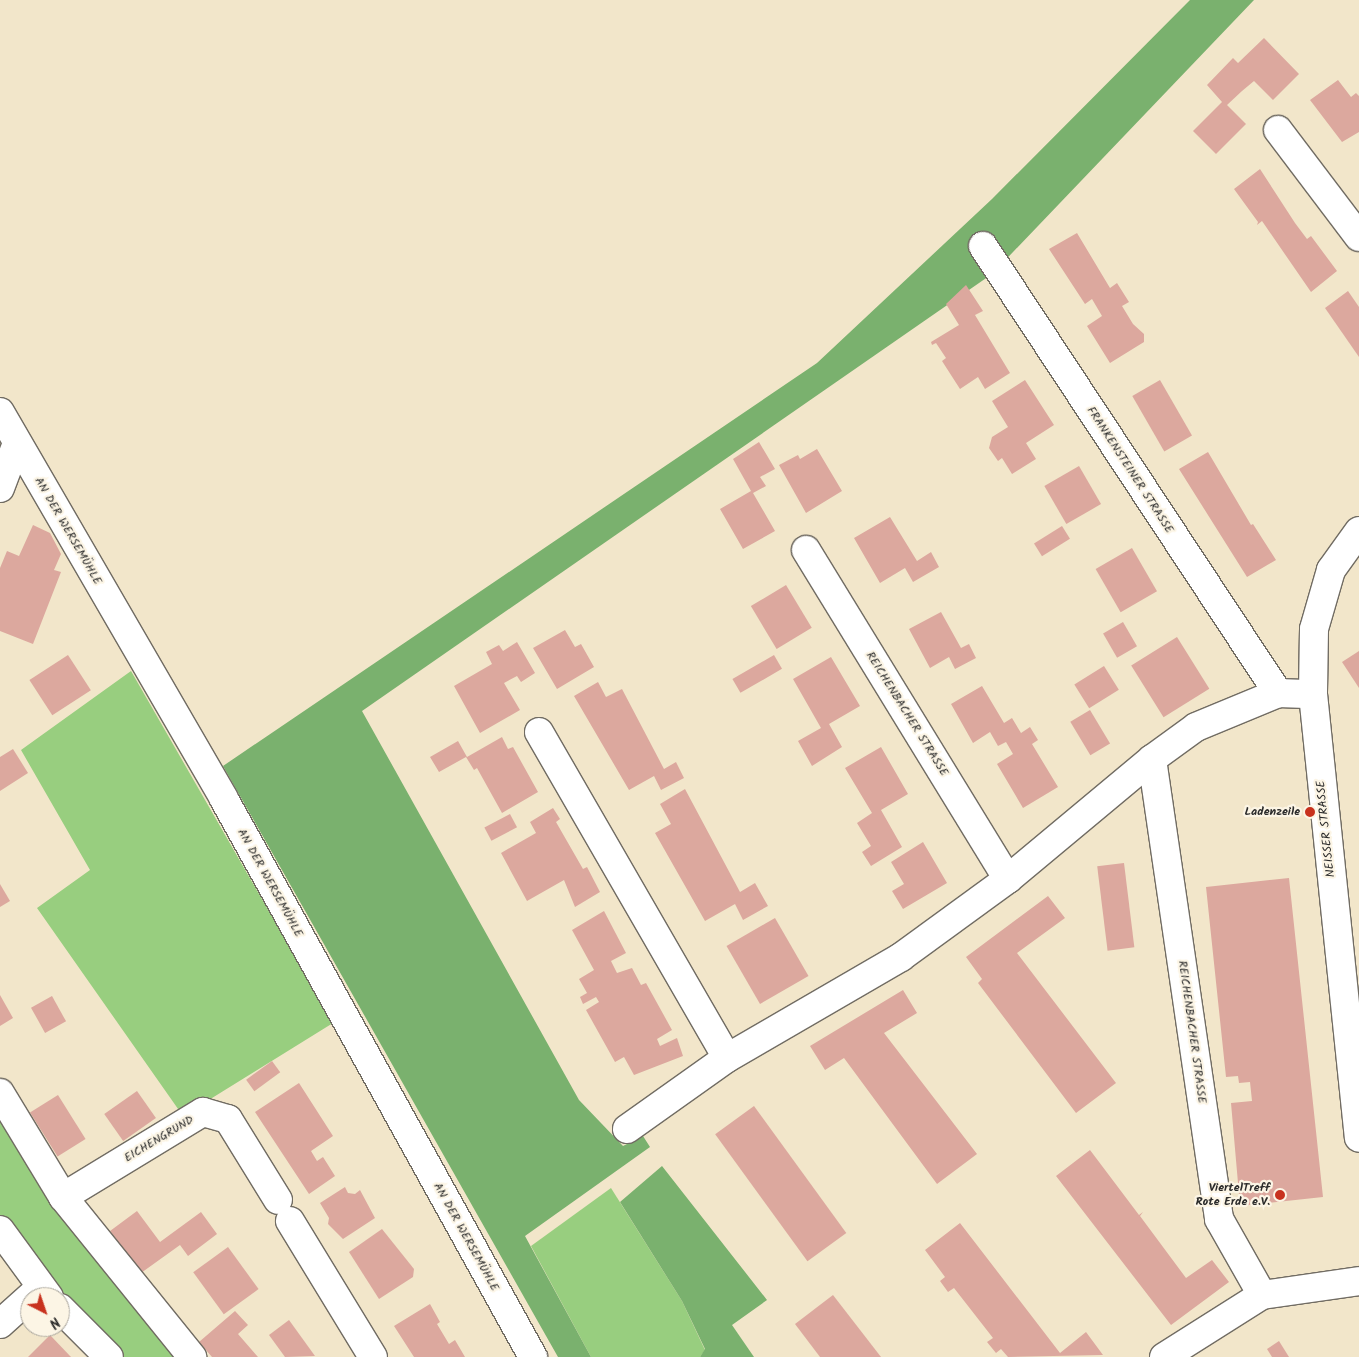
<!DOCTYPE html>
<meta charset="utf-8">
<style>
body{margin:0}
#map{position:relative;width:1359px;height:1357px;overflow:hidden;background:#f2e6ca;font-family:Kalam,sans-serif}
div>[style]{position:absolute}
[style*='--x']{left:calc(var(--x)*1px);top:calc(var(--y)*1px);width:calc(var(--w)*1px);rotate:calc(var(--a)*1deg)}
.green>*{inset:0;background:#98ce7f}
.forest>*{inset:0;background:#7ab16e}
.building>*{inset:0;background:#dca89e;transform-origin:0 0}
.roads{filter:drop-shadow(1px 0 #716c63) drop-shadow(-1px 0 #716c63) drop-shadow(0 1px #716c63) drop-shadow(0 -1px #716c63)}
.minor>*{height:28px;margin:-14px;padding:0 14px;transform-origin:14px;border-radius:14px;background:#fff}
.dots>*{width:14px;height:14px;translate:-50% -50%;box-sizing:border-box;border:2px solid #fcf5e5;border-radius:50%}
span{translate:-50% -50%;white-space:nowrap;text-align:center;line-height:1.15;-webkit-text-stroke:4.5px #fcf5e5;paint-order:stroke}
.street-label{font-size:12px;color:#2b2b2b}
.poi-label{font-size:12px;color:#2b2b2b;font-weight:700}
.right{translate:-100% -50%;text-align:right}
.north{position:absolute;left:20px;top:1287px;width:50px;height:50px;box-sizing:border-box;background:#fcf5e5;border:1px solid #a8a49b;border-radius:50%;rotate:139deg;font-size:14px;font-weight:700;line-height:20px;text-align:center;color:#2b2b2b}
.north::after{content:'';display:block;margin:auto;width:18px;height:22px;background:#c8321e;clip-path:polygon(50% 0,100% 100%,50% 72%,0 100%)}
</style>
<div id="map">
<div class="green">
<div style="clip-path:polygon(131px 671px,333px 1023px,183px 1116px,37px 908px,90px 870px,21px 750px)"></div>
<div style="clip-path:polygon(0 1105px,185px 1357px,124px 1357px,32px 1259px,0 1216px)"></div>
<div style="clip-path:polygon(611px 1188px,682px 1301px,705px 1350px,700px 1357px,591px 1357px,531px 1246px)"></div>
</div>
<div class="forest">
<div style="clip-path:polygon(1190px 0,1254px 0,992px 274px,362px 711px,579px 1100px,623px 1146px,643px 1136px,650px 1147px,525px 1236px,591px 1357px,558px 1357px,223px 766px,817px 363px,992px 199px)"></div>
<div style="clip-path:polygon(662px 1166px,767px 1300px,732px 1325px,754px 1357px,700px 1357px,705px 1349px,682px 1301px,620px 1202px)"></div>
</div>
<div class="building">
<div style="clip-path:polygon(1264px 38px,1299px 74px,1273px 100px,1254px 81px,1242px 91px,1227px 105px,1246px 124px,1216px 154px,1193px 131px,1222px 102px,1207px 85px,1233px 58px,1238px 63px)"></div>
<div style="clip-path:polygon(1338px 80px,1351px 97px,1356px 93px,1359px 96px,1359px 132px,1342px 142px,1310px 100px)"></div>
<div style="clip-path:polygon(1260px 169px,1295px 223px,1307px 239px,1311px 236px,1337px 271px,1311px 292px,1262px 221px,1257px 225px,1258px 222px,1234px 189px)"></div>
<div style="clip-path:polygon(1077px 233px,1110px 288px,1117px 283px,1129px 302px,1122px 306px,1133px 324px,1144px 334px,1144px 342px,1110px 363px,1087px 326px,1102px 316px,1092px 299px,1085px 304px,1049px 249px)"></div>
<div style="clip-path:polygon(966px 285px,983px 311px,975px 315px,1010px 373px,985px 389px,978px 377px,960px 389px,942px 361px,946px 358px,936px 343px,932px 345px,931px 342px,959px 325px,946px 304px)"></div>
<div style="clip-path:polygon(1348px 291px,1359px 307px,1359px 357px,1325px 308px)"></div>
<div style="clip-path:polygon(1025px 380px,1054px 425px,1026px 443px,1036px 459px,1012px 474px,1002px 458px,998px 461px,989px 448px,992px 437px,1008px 427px,992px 401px)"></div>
<div style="left:1160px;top:380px;width:64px;height:32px;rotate:60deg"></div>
<div style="clip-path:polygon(759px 442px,775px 469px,760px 477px,766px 486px,753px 493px,775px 531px,743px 549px,720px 509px,751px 491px,733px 459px)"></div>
<div style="clip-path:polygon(817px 449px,842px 491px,806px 513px,779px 465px,798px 455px,800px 459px)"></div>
<div style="clip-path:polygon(1208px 452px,1251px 525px,1253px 524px,1276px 560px,1247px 577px,1179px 469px)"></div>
<div style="left:1079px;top:466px;width:44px;height:40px;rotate:60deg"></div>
<div style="clip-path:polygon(890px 517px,917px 561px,931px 552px,939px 567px,913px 582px,905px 568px,880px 583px,854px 538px)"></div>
<div style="clip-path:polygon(33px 525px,50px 533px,61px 554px,54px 570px,61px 572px,33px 644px,0 631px,0 568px,7px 551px,19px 556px)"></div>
<div style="left:1062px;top:526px;width:15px;height:33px;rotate:58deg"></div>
<div style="left:1132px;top:548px;width:50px;height:42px;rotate:60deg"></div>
<div style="left:786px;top:585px;width:50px;height:41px;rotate:59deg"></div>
<div style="clip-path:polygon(941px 612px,961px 648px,969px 644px,976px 658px,955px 669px,949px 657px,930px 668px,909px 629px)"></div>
<div style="left:1123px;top:622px;width:28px;height:23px;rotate:60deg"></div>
<div style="clip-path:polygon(565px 630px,575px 647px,581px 644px,594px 667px,557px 689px,533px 648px)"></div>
<div style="left:1177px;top:637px;width:61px;height:54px;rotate:58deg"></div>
<div style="clip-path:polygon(517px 642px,535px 673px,521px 682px,517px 676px,504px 683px,520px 710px,480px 733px,454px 686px,492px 664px,486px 652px,499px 645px,503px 651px)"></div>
<div style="clip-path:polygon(1359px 651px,1359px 688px,1342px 662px)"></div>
<div style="left:68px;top:655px;width:42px;height:46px;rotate:57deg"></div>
<div style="left:774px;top:655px;width:16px;height:48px;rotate:60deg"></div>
<div style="clip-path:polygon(831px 657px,860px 706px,829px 724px,842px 747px,812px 766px,798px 741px,821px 728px,793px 679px)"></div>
<div style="left:1104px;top:666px;width:28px;height:35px;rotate:58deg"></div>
<div style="clip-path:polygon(598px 682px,606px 697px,622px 689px,664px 769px,676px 762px,684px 778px,661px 790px,654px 776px,629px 790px,574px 696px)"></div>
<div style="clip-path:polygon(982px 686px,1004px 723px,1012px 718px,1021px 733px,1030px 727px,1038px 740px,1032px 744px,1058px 787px,1023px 808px,997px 764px,1013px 754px,1006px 742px,998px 746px,990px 732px,973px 743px,951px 704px)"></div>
<div style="left:1090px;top:710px;width:39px;height:23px;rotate:59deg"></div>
<div style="clip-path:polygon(502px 737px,508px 749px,513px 747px,538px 792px,502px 813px,477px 768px,474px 770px,466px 757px,439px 772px,430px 757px,458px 741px,467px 757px)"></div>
<div style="clip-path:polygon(881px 747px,908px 794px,881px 810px,902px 847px,871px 866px,862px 852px,871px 846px,857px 823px,872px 813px,845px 768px)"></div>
<div style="clip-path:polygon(13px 749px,28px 773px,0 791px,0 757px)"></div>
<div style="clip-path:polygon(685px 789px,740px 892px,755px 883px,768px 906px,743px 920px,735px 904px,705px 921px,655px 833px,671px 824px,660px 804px)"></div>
<div style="clip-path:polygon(553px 808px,560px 819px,556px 822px,583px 869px,587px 867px,600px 892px,575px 907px,564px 880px,527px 901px,501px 853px,536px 833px,530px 822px)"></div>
<div style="left:510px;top:814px;width:15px;height:29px;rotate:62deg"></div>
<div style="clip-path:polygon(923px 842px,947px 883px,903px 909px,892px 891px,904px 884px,891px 862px)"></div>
<div style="left:1124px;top:863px;width:85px;height:27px;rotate:83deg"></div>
<div style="clip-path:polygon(1289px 878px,1323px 1197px,1240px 1206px,1231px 1103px,1252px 1101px,1250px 1082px,1239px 1083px,1238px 1076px,1226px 1077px,1206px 887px)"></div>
<div style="clip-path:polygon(0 884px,10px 901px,0 907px)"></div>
<div style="clip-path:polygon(1048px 896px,1065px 918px,1017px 953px,1116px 1083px,1076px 1113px,978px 983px,982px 979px,966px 957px)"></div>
<div style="clip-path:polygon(604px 911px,626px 953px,611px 961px,617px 973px,632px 968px,641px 985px,646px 983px,672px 1030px,657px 1039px,660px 1046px,677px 1038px,683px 1056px,634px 1075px,624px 1057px,615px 1062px,586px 1010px,599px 1002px,596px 997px,583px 1004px,580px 997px,587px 993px,579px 979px,594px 970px,572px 930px)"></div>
<div style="left:775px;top:918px;width:67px;height:56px;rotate:60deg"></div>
<div style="clip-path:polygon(903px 990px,917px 1013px,884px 1033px,977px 1154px,937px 1184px,844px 1058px,825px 1070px,810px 1046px)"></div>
<div style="clip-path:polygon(0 995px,13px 1018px,0 1026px)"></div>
<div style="left:52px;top:996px;width:29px;height:24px;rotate:61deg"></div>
<div style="left:272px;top:1061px;width:14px;height:32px;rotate:54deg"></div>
<div style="clip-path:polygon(299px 1083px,333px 1136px,311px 1151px,317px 1161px,323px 1157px,335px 1176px,309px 1194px,255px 1112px)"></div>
<div style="left:137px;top:1091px;width:33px;height:40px;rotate:55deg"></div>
<div style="left:58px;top:1095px;width:52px;height:33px;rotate:58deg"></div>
<div style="left:754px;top:1106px;width:157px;height:48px;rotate:54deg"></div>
<div style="clip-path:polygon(1090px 1150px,1139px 1215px,1143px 1212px,1140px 1216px,1186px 1278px,1212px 1260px,1229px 1282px,1171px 1325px,1056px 1176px)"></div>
<div style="clip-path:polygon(345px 1187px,348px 1193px,355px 1194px,360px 1190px,375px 1218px,343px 1239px,328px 1224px,329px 1218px,320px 1203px)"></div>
<div style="clip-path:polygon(137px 1211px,160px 1242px,201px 1212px,217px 1234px,188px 1256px,180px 1245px,141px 1273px,110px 1231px)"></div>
<div style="clip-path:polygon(960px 1223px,1060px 1353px,1086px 1332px,1103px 1355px,1008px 1357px,1001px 1349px,996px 1353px,987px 1342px,993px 1338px,954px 1288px,948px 1292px,940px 1281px,945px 1277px,925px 1250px)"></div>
<div style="clip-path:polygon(382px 1229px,414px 1269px,413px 1277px,379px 1299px,349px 1252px)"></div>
<div style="left:228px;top:1247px;width:52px;height:43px;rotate:54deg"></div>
<div style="clip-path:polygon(833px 1295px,881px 1357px,820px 1357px,795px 1324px)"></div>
<div style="clip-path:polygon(430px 1304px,440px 1322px,437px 1324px,449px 1344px,455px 1340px,465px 1357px,414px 1357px,394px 1326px)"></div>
<div style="clip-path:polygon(235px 1311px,248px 1325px,238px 1334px,258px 1357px,212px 1357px,199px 1342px)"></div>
<div style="clip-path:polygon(289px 1320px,315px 1356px,285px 1357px,269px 1335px)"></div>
<div style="clip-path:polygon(50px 1335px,71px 1357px,28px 1357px)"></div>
<div style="clip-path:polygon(1279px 1341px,1289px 1357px,1272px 1357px,1267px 1349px)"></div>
</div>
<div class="roads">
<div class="minor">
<div style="--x:1278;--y:130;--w:134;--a:52.9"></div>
<div style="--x:983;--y:246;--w:536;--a:56.58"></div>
<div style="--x:0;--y:412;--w:447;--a:59.9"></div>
<div style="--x:224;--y:799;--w:638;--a:61.02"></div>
<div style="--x:0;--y:488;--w:48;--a:-69.3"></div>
<div style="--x:1359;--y:531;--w:48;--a:125.7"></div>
<div style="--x:1331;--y:570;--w:61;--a:106.1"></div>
<div style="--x:1314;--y:629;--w:65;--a:90.9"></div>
<div style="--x:1313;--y:694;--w:446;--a:84.1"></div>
<div style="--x:806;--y:550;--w:386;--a:58.5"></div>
<div style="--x:539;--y:732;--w:376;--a:60"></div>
<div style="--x:1152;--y:759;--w:465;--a:81.7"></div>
<div style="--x:1219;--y:1219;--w:87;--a:60.5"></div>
<div style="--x:0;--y:1093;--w:122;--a:58.8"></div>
<div style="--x:63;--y:1197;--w:206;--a:51.1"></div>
<div style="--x:627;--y:1129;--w:123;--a:-35.4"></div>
<div style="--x:727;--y:1058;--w:201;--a:-30.1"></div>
<div style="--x:901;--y:957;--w:132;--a:-36.1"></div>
<div style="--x:1008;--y:879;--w:187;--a:-39.8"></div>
<div style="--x:1152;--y:759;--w:54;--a:-36"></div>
<div style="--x:1196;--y:727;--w:89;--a:-22.5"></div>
<div style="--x:1278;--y:693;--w:35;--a:2"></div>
<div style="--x:63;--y:1197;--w:164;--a:-31.3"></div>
<div style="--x:203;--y:1112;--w:26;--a:16"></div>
<div style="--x:228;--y:1119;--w:95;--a:58.3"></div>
<div style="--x:290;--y:1221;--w:159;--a:58.6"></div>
<div style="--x:0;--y:1230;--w:83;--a:53.8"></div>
<div style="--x:60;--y:1308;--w:69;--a:45"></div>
<div style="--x:0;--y:1324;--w:54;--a:-42"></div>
<div style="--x:1164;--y:1357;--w:116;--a:-32.3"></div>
<div style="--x:1262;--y:1295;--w:98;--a:-8.2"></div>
</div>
</div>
<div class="dots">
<div style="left:1310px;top:812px;background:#c8321e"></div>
<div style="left:1280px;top:1195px;background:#c8321e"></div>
</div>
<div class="street-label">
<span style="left:1130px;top:470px;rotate:57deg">FRANKENSTEINER STRASSE</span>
<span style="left:68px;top:531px;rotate:60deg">AN DER WERSEMÜHLE</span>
<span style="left:907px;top:714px;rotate:58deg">REICHENBACHER STRASSE</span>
<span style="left:1326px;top:829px;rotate:-96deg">NEISSER STRASSE</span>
<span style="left:270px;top:883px;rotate:61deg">AN DER WERSEMÜHLE</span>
<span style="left:1192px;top:1032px;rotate:82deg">REICHENBACHER STRASSE</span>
<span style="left:159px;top:1139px;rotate:-31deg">EICHENGRUND</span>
<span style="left:466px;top:1237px;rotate:61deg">AN DER WERSEMÜHLE</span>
</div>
<div class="poi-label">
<span class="right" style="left:1300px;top:812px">Ladenzeile</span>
<span class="right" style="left:1270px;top:1195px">ViertelTreff<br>Rote Erde e.V.</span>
</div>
<div class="north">N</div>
</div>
